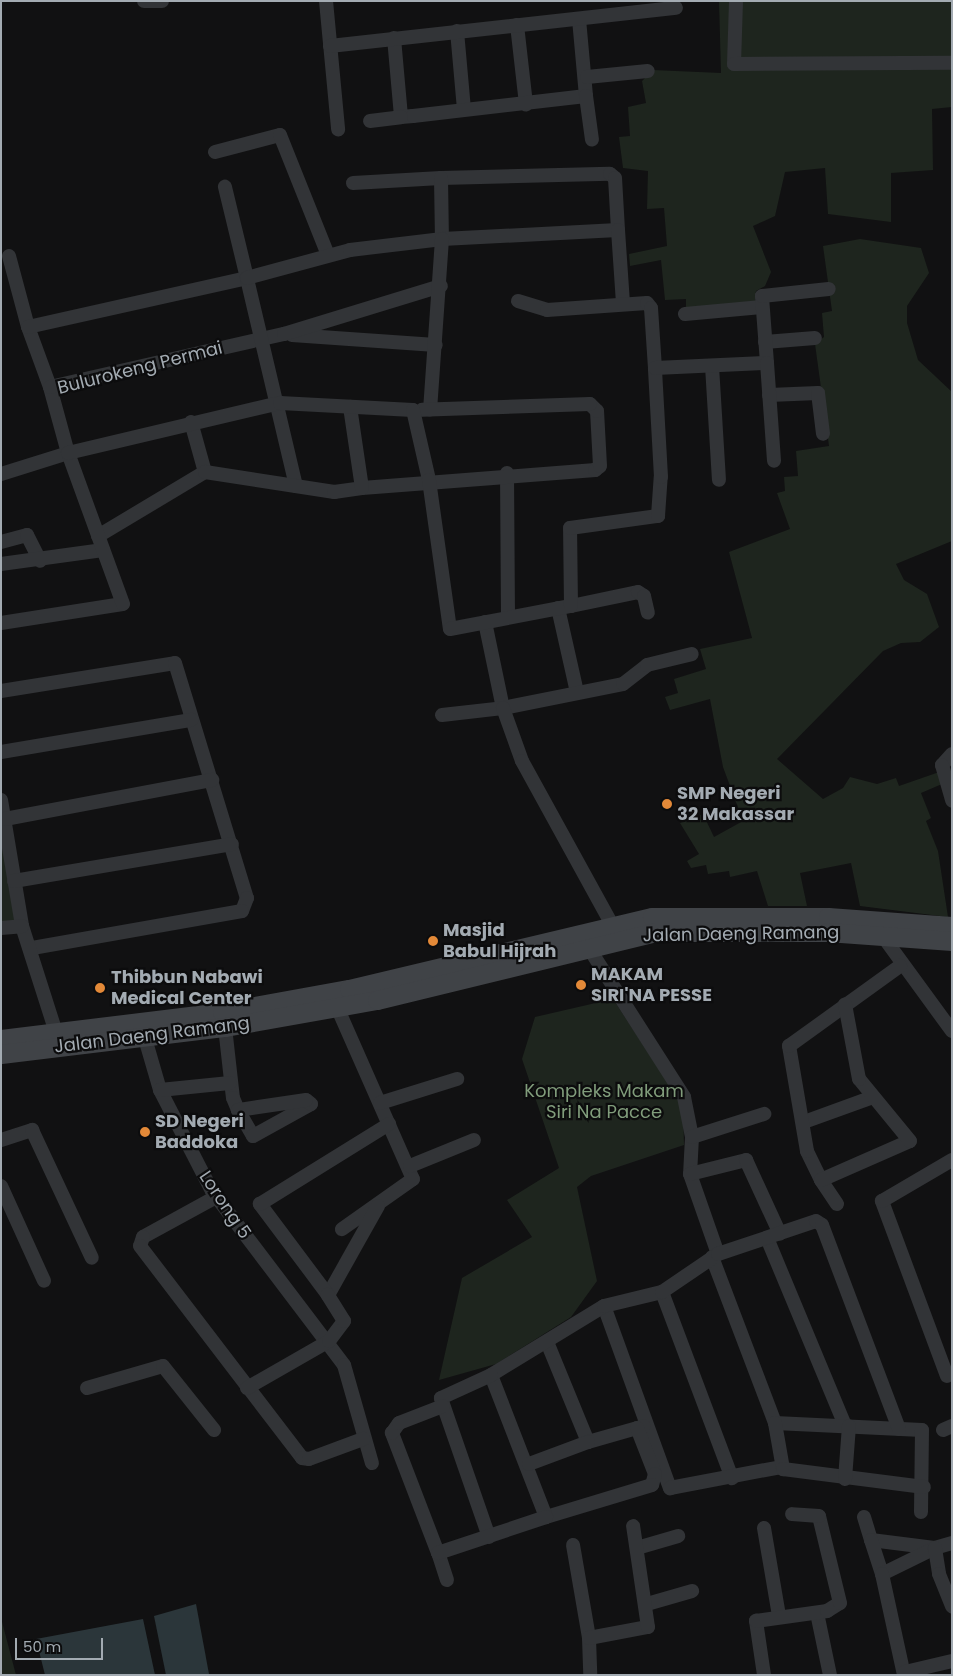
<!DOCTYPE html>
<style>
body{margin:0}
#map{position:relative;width:953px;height:1676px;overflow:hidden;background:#111112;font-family:Poppins,sans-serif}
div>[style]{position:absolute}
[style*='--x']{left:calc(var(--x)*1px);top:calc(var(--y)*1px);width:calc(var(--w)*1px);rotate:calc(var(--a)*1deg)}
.green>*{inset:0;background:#1e251e}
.water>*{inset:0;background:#2b363a}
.street>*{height:14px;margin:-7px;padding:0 7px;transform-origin:7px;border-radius:7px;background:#323437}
.secondary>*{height:19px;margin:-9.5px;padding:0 9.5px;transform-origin:9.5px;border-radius:9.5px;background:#404347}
.dots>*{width:14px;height:14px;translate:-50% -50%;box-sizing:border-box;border:2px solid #0c0c0d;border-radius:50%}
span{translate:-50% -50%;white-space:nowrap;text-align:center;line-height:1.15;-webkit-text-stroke:4.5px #0c0c0d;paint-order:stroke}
.street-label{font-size:18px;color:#a3abb2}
.poi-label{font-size:18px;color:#a3abb2;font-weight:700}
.left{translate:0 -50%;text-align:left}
.park-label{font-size:18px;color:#809c7b}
.frame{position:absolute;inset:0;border:2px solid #a3abb2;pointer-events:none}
.scale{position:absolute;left:15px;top:1638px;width:88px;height:22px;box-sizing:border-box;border:2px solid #a3abb2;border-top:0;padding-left:6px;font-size:15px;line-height:18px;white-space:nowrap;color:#a3abb2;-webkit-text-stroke:4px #0c0c0d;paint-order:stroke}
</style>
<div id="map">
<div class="green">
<div style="clip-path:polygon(719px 1px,952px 1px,952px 107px,932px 109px,933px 170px,891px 173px,891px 222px,828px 214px,825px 168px,785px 172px,775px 216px,753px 226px,771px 272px,765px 286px,756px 291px,755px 306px,686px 313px,686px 299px,665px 300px,661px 260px,630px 266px,629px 254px,667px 246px,664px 208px,647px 209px,648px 171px,623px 168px,619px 137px,630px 136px,628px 107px,646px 103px,642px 81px,653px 70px,721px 73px)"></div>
<div style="clip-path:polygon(860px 239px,921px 248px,929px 273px,907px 306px,907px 323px,918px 360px,952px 392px,952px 541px,896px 564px,904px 580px,927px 594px,939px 627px,920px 642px,901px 643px,883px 651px,777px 759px,823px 799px,843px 788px,850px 777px,877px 784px,896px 778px,899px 786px,945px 770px,949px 781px,921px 793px,931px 818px,926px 821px,938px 851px,948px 917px,860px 906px,851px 863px,800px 873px,807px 906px,768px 906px,757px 871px,730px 877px,729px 871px,708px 874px,706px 865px,691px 868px,687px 861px,699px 854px,680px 823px,703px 814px,714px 837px,743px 821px,723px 767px,710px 699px,670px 710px,665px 697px,678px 693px,674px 679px,706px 669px,700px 649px,752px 638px,729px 552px,790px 529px,777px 493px,785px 491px,784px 477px,798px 476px,796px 451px,829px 446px,815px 344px,824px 337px,822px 313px,832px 311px,823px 246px)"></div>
<div style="clip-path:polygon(1px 818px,17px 923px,1px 925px)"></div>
<div style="clip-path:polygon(613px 999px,683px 1106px,684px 1145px,591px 1176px,577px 1187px,597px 1281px,571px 1317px,496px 1364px,439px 1380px,462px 1278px,532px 1237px,507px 1200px,559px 1168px,522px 1059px,535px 1017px)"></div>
<div style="clip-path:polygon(1px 1618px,16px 1675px,1px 1675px)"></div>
</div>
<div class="water">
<div style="clip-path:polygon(196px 1604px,209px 1674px,166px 1675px,154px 1616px)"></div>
<div style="clip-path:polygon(143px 1619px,155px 1675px,45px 1675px,36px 1639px)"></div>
</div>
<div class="street">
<div style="--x:144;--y:1;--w:18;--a:0"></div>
<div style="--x:326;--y:1;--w:129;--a:84.6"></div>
<div style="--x:736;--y:1;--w:63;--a:91.8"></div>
<div style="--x:734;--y:64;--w:218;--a:-0.3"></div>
<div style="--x:517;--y:25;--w:80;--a:83.5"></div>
<div style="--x:457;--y:31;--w:78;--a:84.9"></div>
<div style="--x:394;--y:38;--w:79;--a:84.9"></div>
<div style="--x:401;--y:117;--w:12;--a:-5"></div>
<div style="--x:413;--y:116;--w:174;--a:-6.6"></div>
<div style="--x:586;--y:96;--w:77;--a:-95.2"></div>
<div style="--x:330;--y:46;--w:348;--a:-6.3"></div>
<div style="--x:587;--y:77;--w:61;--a:-5.6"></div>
<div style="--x:586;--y:96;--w:44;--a:82.2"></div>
<div style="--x:370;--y:121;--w:31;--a:-7"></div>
<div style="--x:215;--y:152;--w:67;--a:-14.7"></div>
<div style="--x:280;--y:135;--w:129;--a:68.2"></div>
<div style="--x:441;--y:178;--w:169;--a:-1.4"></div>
<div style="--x:610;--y:174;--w:6;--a:39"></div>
<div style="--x:615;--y:178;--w:52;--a:86.7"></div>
<div style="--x:353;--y:183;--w:88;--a:-3.3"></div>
<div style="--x:441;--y:178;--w:61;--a:89.1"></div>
<div style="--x:442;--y:239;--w:176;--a:-2.9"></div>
<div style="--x:618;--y:230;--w:74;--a:86.1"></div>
<div style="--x:9;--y:256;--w:73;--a:75"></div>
<div style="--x:518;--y:301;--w:30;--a:17"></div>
<div style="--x:547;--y:310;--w:100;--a:-4"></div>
<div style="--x:647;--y:303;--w:6;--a:51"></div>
<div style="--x:651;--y:308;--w:60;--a:86.2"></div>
<div style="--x:685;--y:314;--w:77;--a:-5.2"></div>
<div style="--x:292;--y:335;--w:144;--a:4"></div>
<div style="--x:765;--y:342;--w:50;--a:-4.6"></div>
<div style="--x:767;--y:363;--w:67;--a:-94.3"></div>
<div style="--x:762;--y:296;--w:67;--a:-6"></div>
<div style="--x:712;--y:366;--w:114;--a:86.5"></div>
<div style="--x:50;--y:387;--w:64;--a:-110.1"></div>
<div style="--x:28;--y:327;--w:224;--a:-12.6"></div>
<div style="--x:247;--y:278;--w:94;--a:-103.6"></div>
<div style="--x:769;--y:395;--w:49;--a:-2.3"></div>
<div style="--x:818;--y:393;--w:41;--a:83"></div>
<div style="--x:191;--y:422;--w:52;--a:74.4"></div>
<div style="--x:507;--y:473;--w:143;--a:89.6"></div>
<div style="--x:1;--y:474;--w:70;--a:-17.4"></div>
<div style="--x:68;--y:453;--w:68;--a:-105.3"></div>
<div style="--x:50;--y:387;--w:240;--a:-12.8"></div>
<div style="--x:284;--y:334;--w:164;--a:-17"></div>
<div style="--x:296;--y:486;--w:214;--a:-103.3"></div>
<div style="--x:247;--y:278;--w:107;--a:-15.2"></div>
<div style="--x:350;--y:250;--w:93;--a:-6.8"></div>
<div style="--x:442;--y:239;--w:171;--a:94"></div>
<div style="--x:362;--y:488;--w:234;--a:-4.4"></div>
<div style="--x:595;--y:470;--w:6;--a:-39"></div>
<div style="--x:600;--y:466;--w:55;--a:-93.1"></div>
<div style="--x:597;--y:411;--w:10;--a:-135"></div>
<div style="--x:590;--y:404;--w:168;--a:178"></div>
<div style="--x:98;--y:536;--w:125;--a:-30.9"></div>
<div style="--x:205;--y:472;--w:131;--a:8.8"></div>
<div style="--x:334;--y:492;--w:28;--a:-8"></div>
<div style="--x:362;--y:488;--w:82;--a:-98.4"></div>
<div style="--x:1;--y:542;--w:27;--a:-15"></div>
<div style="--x:27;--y:535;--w:29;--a:63"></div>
<div style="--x:1;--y:564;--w:103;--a:-7.8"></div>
<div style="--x:571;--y:606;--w:68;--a:-11.8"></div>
<div style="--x:638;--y:592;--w:7;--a:34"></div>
<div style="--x:644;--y:596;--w:17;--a:77"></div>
<div style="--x:558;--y:608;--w:86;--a:77.3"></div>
<div style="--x:485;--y:622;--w:88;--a:78.2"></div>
<div style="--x:503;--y:708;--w:122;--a:-11.3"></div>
<div style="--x:623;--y:684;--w:31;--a:-38"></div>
<div style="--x:647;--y:665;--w:46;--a:-13.7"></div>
<div style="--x:1;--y:623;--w:123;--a:-8.9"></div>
<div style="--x:123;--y:604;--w:161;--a:-110"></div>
<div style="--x:68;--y:453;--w:218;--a:-13.3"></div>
<div style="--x:280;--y:403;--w:133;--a:3"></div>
<div style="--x:413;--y:410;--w:72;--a:77.1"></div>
<div style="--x:429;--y:480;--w:150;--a:82"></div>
<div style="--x:450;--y:629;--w:123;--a:-10.8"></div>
<div style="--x:571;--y:606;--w:78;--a:-90.7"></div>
<div style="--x:570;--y:528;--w:89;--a:-7.8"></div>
<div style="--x:658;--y:516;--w:39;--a:-86"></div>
<div style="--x:661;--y:477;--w:109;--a:-93.2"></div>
<div style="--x:655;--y:368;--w:112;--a:-2.6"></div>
<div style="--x:767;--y:363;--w:98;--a:85.9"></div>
<div style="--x:1;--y:691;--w:176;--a:-9.1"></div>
<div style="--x:175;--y:663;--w:246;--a:73"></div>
<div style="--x:247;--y:898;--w:14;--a:111"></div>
<div style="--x:242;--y:911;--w:213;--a:170"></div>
<div style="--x:442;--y:715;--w:61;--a:-6.5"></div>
<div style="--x:503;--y:708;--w:56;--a:70.3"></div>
<div style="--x:522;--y:761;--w:197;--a:61.2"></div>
<div style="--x:1;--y:752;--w:193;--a:-9.6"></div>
<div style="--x:952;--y:754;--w:15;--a:132"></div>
<div style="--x:942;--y:765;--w:37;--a:74"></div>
<div style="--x:1;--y:800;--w:128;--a:80.5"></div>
<div style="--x:22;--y:926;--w:119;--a:72.3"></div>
<div style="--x:5;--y:819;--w:211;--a:-10.7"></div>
<div style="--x:14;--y:881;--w:221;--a:-9.6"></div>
<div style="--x:1;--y:928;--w:21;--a:-5"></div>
<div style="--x:879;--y:931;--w:124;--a:53.9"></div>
<div style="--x:585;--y:942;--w:184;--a:57.4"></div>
<div style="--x:684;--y:1097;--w:41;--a:78.7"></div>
<div style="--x:692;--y:1137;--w:37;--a:93"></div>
<div style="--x:690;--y:1174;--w:85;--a:70.7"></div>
<div style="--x:337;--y:1007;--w:188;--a:66.2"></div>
<div style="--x:413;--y:1179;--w:87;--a:144.8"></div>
<div style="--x:225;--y:1027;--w:71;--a:83.6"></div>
<div style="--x:233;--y:1098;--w:13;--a:67"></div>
<div style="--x:238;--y:1110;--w:30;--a:60"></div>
<div style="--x:253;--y:1136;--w:66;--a:-28.9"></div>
<div style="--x:311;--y:1104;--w:6;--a:-141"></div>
<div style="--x:306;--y:1100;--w:69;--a:171.6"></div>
<div style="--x:142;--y:1028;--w:65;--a:73.8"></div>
<div style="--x:160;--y:1090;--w:114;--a:62.8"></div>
<div style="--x:212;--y:1191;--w:218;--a:52.8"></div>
<div style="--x:344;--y:1365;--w:102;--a:74.1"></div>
<div style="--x:160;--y:1090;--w:70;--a:-5.7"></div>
<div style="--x:380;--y:1103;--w:81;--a:-17.3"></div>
<div style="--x:804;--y:1122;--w:73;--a:-19.9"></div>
<div style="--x:692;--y:1137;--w:76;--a:-17.7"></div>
<div style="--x:1;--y:1140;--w:33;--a:-18"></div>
<div style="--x:32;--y:1130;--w:141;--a:64.9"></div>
<div style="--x:410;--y:1166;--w:69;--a:-22.1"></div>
<div style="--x:690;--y:1174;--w:58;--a:-14"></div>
<div style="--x:746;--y:1160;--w:81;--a:65.3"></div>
<div style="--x:821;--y:1180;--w:32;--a:-116"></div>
<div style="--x:807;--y:1151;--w:107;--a:-99.7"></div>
<div style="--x:789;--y:1046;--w:137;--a:-35.8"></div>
<div style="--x:1;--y:1186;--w:104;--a:65.6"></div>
<div style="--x:216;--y:1197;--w:83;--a:151.3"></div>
<div style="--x:143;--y:1237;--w:9;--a:108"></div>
<div style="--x:140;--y:1246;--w:267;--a:52.6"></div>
<div style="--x:302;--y:1458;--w:7;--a:8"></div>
<div style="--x:309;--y:1459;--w:58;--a:-20.3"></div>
<div style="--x:837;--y:1204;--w:29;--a:-124"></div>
<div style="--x:821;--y:1180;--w:97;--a:-23.7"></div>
<div style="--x:910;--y:1141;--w:80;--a:-129.4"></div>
<div style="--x:859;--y:1079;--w:76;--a:-100.6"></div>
<div style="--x:378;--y:1206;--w:102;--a:119.3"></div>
<div style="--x:328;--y:1295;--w:114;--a:-126.8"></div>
<div style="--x:260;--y:1204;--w:152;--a:-31.8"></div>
<div style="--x:767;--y:1238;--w:203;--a:67.4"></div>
<div style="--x:712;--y:1257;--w:178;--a:69.2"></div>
<div style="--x:775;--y:1423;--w:147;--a:2.7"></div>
<div style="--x:922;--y:1430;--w:82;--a:90.7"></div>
<div style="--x:662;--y:1292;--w:199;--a:69.4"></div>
<div style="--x:604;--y:1306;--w:194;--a:70.1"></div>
<div style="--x:670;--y:1488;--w:113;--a:-10.7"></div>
<div style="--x:547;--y:1342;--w:108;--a:67.7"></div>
<div style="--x:588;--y:1442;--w:58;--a:-15.9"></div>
<div style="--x:947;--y:1376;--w:187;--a:-110.4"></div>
<div style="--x:882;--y:1201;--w:81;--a:-30.4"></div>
<div style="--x:87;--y:1388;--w:79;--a:-16.1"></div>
<div style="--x:163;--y:1366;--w:82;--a:51.4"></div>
<div style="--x:247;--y:1388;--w:95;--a:-29.8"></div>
<div style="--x:329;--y:1341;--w:25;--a:-53"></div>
<div style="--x:344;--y:1321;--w:31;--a:-122"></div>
<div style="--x:775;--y:1423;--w:47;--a:80.1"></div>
<div style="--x:783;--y:1469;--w:142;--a:7.3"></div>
<div style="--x:637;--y:1428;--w:49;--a:68.6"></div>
<div style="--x:655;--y:1474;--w:11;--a:105"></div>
<div style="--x:652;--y:1485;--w:111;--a:163.2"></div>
<div style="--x:546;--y:1517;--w:152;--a:-111.2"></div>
<div style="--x:491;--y:1375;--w:132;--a:-31.4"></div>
<div style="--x:604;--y:1306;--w:60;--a:-13.6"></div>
<div style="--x:662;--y:1292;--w:68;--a:-34.2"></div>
<div style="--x:718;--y:1254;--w:103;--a:-18.6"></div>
<div style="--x:816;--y:1221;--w:7;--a:34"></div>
<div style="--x:822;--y:1225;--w:218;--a:69.3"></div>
<div style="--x:943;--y:1430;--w:10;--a:-24"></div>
<div style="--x:529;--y:1464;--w:63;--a:-20.4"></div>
<div style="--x:845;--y:1479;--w:53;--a:-85.7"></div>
<div style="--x:864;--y:1517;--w:24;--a:73"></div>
<div style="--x:871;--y:1540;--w:64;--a:7.2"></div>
<div style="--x:764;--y:1528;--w:89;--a:80.3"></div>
<div style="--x:489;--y:1537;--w:147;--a:-109.1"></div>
<div style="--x:441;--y:1398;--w:55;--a:-24.7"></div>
<div style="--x:871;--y:1540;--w:36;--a:72"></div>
<div style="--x:882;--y:1574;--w:59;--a:-26.1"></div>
<div style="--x:952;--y:1543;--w:18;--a:164"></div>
<div style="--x:935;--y:1548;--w:26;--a:81"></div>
<div style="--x:939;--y:1574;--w:35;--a:68"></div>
<div style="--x:573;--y:1545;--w:94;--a:80.2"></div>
<div style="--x:589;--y:1638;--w:37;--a:88"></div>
<div style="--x:637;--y:1548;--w:43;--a:-16.3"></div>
<div style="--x:438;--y:1553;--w:129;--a:-111"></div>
<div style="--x:392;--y:1433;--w:12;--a:-55"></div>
<div style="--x:399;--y:1423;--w:47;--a:-21.1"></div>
<div style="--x:882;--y:1574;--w:103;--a:77.7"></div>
<div style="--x:447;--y:1580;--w:28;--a:-108"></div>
<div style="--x:438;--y:1553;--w:114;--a:-18.4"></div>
<div style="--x:647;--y:1604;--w:47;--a:-16.1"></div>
<div style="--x:817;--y:1613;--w:63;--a:78.2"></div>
<div style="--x:589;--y:1638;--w:60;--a:-10.6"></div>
<div style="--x:648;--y:1627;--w:102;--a:-98.4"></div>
<div style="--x:905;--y:1672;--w:48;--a:-13.2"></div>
<div style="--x:764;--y:1675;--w:55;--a:-98.4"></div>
<div style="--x:756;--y:1621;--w:72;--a:-8"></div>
<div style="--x:827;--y:1611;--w:15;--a:-32"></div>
<div style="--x:840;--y:1603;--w:89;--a:-103.6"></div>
<div style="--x:819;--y:1516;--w:27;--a:-176"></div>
</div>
<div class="secondary">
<div style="--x:1;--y:1039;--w:223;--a:-7"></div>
<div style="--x:222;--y:1012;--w:129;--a:-10.3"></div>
<div style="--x:349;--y:989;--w:311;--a:-13.4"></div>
<div style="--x:652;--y:917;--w:176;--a:0"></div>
<div style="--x:828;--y:917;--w:124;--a:4.2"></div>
<div style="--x:1;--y:1054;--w:226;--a:-6.9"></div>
<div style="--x:225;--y:1027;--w:154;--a:-10.1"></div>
<div style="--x:377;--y:1000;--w:286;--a:-13.7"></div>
<div style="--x:655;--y:932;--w:172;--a:0"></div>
<div style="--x:827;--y:932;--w:125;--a:4.1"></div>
</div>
<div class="dots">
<div style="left:667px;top:804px;background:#e38938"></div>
<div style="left:433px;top:941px;background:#e38938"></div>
<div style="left:581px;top:985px;background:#e38938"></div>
<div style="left:100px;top:988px;background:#e38938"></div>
<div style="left:145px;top:1132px;background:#e38938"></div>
</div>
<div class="street-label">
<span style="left:140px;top:368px;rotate:-14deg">Bulurokeng Permai</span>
<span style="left:741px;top:934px;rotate:-1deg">Jalan Daeng Ramang</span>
<span style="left:152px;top:1035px;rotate:-7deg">Jalan Daeng Ramang</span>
<span style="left:225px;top:1205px;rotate:56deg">Lorong 5</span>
</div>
<div class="poi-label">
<span class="left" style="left:677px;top:804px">SMP Negeri<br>32 Makassar</span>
<span class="left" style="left:443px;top:941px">Masjid<br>Babul Hijrah</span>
<span class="left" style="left:591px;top:985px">MAKAM<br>SIRI'NA PESSE</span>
<span class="left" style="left:111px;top:988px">Thibbun Nabawi<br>Medical Center</span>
<span class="left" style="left:155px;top:1132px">SD Negeri<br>Baddoka</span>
</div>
<div class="park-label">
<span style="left:604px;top:1102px">Kompleks Makam<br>Siri Na Pacce</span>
</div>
<div class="frame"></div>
<div class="scale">50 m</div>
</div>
